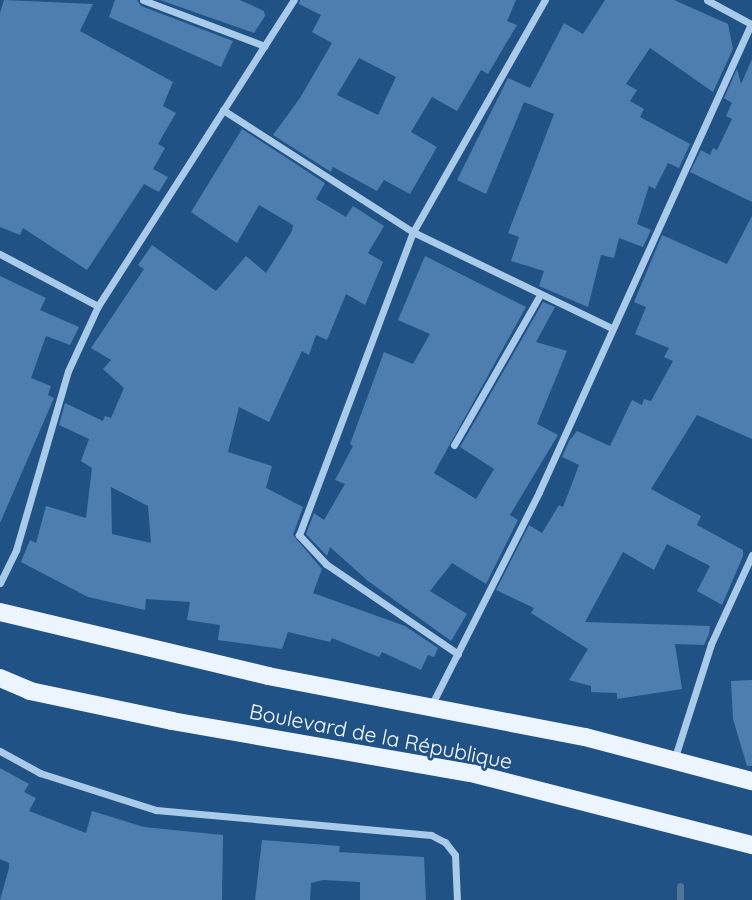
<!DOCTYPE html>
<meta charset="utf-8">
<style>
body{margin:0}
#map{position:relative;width:752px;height:900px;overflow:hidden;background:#205285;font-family:Quicksand,sans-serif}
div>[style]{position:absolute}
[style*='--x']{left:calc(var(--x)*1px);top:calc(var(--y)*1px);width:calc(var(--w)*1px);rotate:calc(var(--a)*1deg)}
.stream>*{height:7px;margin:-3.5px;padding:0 3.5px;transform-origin:3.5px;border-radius:3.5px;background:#527499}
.building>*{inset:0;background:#4d7eaf}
.street>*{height:7px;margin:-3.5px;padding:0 3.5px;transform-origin:3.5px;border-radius:3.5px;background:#a9cae9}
.primary>*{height:18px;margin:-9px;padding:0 9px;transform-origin:9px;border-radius:9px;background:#ecf4fe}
span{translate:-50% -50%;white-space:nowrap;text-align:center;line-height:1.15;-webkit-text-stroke:5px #205285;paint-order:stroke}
.street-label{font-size:21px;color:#fff}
</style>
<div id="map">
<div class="stream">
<div style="--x:680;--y:900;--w:14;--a:-90"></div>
</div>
<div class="building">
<div style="clip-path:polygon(4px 0,93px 4px,80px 31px,173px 82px,163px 106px,176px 113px,158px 144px,165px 148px,153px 169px,168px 177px,159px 192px,144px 184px,87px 270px,23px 228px,20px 235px,0 227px,0 13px)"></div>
<div style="clip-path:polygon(115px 0,137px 0,141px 6px,233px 41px,221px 67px,109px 17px)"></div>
<div style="clip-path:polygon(160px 0,240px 0,264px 11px,265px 16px,254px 33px)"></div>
<div style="clip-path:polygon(evenodd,300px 0,516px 0,507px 21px,517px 25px,488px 74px,481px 70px,457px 111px,432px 97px,411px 132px,437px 147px,410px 194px,384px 180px,377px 191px,333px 167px,331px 172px,273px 135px,300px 98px,332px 43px,312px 32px,321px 15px,299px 4px,300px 0,359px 58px,396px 77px,378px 115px,337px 95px,359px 58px)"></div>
<div style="clip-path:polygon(605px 0,674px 0,728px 24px,733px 49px,713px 92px,650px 48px,626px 84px,637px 90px,630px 101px,644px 109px,640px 117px,690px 144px,679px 168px,668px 163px,655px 189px,649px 186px,637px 224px,651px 230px,643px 247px,619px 238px,614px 258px,601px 255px,588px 307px,539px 286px,544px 271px,511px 261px,519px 237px,508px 233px,554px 114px,524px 102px,486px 194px,457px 180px,508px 78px,530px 88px,564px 23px,583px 34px)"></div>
<div style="clip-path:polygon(752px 59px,752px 202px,690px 172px,701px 150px,710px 155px,713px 148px,717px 150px,732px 119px,726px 116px,732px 103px,724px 98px,737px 69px,741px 84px)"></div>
<div style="clip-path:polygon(evenodd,242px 129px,325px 183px,316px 199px,346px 217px,353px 206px,384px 226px,368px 253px,383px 262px,365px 305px,346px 294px,327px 340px,316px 335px,309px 355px,302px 351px,269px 422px,239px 407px,228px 452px,272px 466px,266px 488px,303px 507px,293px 535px,322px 569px,313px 593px,405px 626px,438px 648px,434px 657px,428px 655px,421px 670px,382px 652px,379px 657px,332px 638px,330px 642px,288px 632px,282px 649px,218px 640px,220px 625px,187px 620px,190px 602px,146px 599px,145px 610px,88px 597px,21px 562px,30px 540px,36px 543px,46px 506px,86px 518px,92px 468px,81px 461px,89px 439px,59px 425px,65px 403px,103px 421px,105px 416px,111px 418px,124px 388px,103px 369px,111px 360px,91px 348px,144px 269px,138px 265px,152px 245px,216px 291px,246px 256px,266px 273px,292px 231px,293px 225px,259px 205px,237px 243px,191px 212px,242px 129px,111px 487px,148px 506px,151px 543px,112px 534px,111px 487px)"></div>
<div style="clip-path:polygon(752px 216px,752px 439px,697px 415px,651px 489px,701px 516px,697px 525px,743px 550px,743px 556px,722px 605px,697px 591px,710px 566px,667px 544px,654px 570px,623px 552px,585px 622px,710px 626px,709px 634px,704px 645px,675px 644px,682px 689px,617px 699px,617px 693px,591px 692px,591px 686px,569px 680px,588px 649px,531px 613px,534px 608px,496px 590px,529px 525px,542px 533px,559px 505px,563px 507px,579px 465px,562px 457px,569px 441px,577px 431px,610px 446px,632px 400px,642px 405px,644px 399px,651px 401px,673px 361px,664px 357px,669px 348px,635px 334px,646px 307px,634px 302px,662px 235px,727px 264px)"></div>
<div style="clip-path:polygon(425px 256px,526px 307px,434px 473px,476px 499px,494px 469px,460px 447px,543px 302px,555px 307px,536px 342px,567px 351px,537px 424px,558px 435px,510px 515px,518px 520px,486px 584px,452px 563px,430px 591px,467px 614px,451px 641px,368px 581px,330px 547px,327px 556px,306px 534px,314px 513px,324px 520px,345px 484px,335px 480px,353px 446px,350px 444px,384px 352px,413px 364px,430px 334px,398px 320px)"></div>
<div style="clip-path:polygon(0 276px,46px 298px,40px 310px,79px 327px,70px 345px,46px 336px,31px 378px,51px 386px,48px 395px,54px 398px,0 523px)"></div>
<div style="clip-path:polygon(752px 680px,752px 766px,747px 766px,733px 719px,731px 681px)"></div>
<div style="clip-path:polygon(0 768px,29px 784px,24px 792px,36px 798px,29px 811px,86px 833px,92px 811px,144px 827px,223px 835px,222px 900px,0 900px,9px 868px,9px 863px,0 859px)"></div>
<div style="clip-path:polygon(262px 840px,340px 846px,339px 852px,424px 857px,426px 900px,360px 900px,360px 882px,323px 880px,311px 883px,310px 900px,255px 900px)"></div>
</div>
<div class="street">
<div style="--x:143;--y:0;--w:130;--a:20.7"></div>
<div style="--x:223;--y:110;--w:226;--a:32.7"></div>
<div style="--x:413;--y:232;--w:221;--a:25.8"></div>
<div style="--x:0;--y:254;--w:111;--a:28"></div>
<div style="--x:454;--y:445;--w:173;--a:-60.2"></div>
<div style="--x:0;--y:583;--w:37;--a:-64"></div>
<div style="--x:16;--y:550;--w:186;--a:-73.8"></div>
<div style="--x:68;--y:371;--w:72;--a:-65.2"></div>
<div style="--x:98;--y:306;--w:363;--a:-57.4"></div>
<div style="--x:458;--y:654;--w:160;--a:-145.7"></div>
<div style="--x:326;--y:564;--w:40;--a:-133"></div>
<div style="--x:299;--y:535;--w:324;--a:-69.4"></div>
<div style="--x:413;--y:232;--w:267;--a:-60.4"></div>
<div style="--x:432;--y:704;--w:237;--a:-63.2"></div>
<div style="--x:539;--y:492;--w:514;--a:-65.63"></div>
<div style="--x:751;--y:24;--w:50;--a:-151.4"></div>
<div style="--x:0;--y:751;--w:46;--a:28.8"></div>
<div style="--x:40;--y:773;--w:122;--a:17.7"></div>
<div style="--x:156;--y:810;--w:276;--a:5.2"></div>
<div style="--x:431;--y:835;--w:16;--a:27"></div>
<div style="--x:445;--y:842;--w:16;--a:52"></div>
<div style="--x:455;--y:855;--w:45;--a:87.5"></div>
<div style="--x:675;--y:757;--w:119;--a:-72.3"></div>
<div style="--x:711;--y:644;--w:98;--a:-65.3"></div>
</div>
<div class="primary">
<div style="--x:0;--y:612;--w:276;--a:13.4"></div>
<div style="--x:268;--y:676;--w:323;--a:10.9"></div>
<div style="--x:585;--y:737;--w:173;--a:14.8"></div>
<div style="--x:0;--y:678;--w:33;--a:23"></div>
<div style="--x:30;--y:691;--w:145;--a:11.9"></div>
<div style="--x:172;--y:721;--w:303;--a:9.9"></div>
<div style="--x:471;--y:773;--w:290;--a:14.4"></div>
</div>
<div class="street-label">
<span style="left:381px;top:736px;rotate:11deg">Boulevard de la République</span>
</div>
</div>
